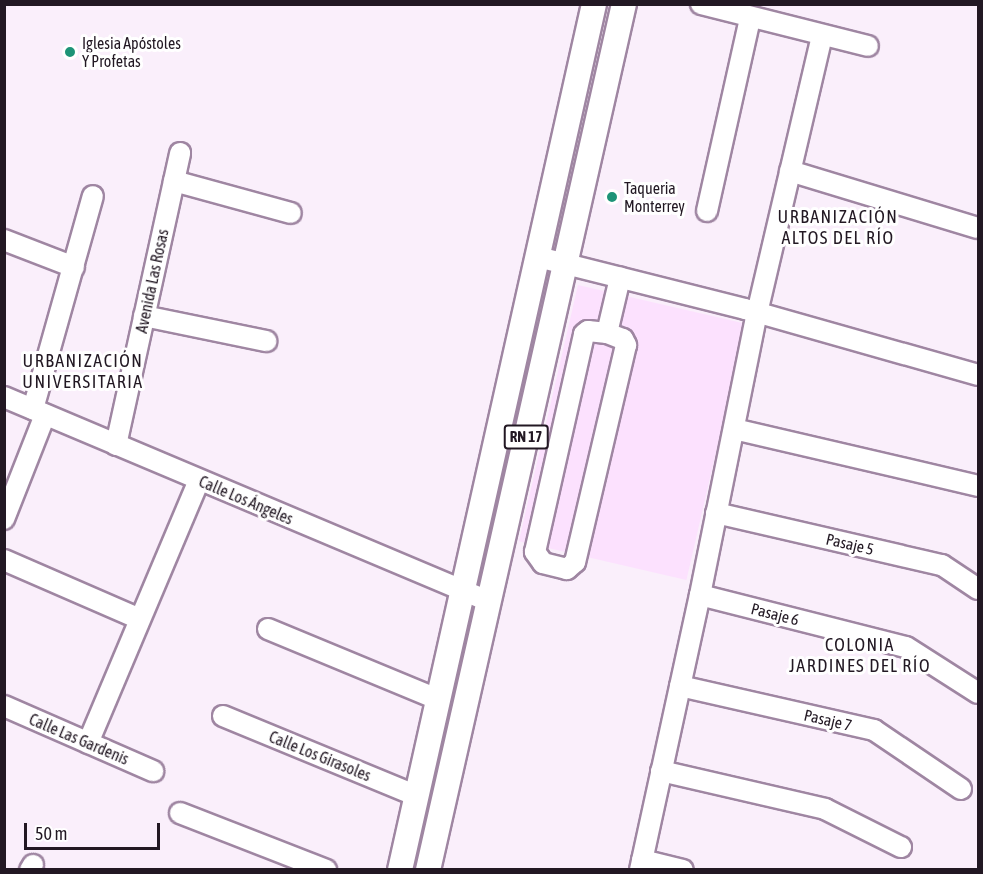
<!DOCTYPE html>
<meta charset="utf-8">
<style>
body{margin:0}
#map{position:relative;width:983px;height:874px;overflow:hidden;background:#faeffb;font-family:"Asap Condensed",sans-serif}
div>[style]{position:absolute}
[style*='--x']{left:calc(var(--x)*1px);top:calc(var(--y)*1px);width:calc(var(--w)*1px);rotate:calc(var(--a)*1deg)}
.built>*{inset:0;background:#fce1fe;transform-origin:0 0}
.roads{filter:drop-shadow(2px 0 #9f86a2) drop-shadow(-2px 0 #9f86a2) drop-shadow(0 2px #9f86a2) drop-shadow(0 -2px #9f86a2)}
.minor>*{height:20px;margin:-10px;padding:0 10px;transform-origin:10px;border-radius:10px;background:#fff}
.major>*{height:24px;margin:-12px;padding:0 12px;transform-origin:12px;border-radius:12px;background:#fff}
.dots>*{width:16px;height:16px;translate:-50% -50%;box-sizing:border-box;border:3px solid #fff;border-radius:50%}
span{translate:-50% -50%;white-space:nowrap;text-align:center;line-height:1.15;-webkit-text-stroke:6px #fff;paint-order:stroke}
.shield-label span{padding:2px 4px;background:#fff;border:2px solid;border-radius:4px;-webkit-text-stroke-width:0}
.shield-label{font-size:15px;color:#221823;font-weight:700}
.poi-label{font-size:16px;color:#221823}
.left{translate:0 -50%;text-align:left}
.street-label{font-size:16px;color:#221823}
.neighbourhood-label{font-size:18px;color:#221823;letter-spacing:1.5px}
.frame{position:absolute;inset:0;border:6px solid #221823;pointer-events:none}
.scale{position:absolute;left:24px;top:823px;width:136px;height:27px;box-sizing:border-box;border:3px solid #221823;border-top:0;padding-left:8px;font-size:18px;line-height:21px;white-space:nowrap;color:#221823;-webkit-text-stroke:4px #fff;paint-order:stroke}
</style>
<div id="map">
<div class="built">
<div style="left:578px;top:285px;width:172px;height:263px;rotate:13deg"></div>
</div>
<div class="roads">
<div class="minor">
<div style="--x:701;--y:4;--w:172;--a:14.1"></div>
<div style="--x:790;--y:171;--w:196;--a:16.9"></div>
<div style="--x:174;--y:181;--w:121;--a:15.3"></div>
<div style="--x:707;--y:211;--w:197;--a:-77.4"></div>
<div style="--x:4;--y:240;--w:75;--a:21.1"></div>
<div style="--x:538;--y:257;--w:213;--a:14.1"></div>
<div style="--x:745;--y:309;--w:242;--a:15.8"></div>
<div style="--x:144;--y:316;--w:125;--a:11.6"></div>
<div style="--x:607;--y:333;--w:17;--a:21"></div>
<div style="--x:623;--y:339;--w:7;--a:63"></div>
<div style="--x:626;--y:345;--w:223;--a:103.2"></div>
<div style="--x:575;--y:562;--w:11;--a:139"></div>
<div style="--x:567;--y:569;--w:25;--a:-166"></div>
<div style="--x:543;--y:563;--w:14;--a:-126"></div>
<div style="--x:535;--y:552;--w:223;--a:-77.3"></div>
<div style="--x:584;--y:334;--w:5;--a:-37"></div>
<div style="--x:588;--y:331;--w:19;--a:6"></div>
<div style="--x:607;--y:333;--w:57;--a:-76.7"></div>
<div style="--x:4;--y:397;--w:525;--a:22.85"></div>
<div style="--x:33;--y:409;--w:221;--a:-74.3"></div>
<div style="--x:734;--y:429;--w:251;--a:13.1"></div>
<div style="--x:116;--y:445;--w:299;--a:-77.6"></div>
<div style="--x:716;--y:513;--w:232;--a:13"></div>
<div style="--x:942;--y:565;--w:43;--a:33.7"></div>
<div style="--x:4;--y:519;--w:112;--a:-68.5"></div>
<div style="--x:4;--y:560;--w:148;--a:23.5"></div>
<div style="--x:700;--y:595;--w:212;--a:14.2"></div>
<div style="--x:906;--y:647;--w:85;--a:32.6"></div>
<div style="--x:268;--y:629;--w:185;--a:22.5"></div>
<div style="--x:680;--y:686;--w:199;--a:12.8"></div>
<div style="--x:874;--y:730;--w:105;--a:34.1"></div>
<div style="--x:4;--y:706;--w:163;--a:23.6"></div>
<div style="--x:223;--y:716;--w:210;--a:22.4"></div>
<div style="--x:88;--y:743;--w:285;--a:-67.1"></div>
<div style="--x:661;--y:771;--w:168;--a:13"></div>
<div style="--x:825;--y:809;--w:85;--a:26.6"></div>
<div style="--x:180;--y:813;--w:157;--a:21.3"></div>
<div style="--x:642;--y:860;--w:42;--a:13.7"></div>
<div style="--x:30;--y:870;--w:6;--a:-59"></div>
<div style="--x:640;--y:870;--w:281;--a:-77.7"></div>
<div style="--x:700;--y:595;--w:288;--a:-78.6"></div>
<div style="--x:757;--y:313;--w:285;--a:-76.8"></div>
</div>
<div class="major">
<div style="--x:400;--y:870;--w:887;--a:-77.37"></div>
<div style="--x:428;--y:870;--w:888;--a:-77.25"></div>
</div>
</div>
<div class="dots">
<div style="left:70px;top:52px;background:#1d9377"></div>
<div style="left:612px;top:197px;background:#1d9377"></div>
</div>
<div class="shield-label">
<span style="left:526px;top:437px">RN 17</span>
</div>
<div class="poi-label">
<span class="left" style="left:82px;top:52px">Iglesia Apóstoles<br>Y Profetas</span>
<span class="left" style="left:624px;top:197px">Taqueria<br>Monterrey</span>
</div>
<div class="street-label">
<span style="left:152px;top:281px;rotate:-78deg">Avenida Las Rosas</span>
<span style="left:246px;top:500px;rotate:23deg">Calle Los Ángeles</span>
<span style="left:850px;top:544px;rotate:13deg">Pasaje 5</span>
<span style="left:775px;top:614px;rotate:14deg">Pasaje 6</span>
<span style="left:828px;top:720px;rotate:13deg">Pasaje 7</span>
<span style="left:79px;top:739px;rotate:23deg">Calle Las Gardenis</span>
<span style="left:320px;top:756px;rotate:22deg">Calle Los Girasoles</span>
</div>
<div class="neighbourhood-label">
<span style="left:838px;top:228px">URBANIZACIÓN<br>ALTOS DEL RÍO</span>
<span style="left:83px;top:372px">URBANIZACIÓN<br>UNIVERSITARIA</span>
<span style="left:860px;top:656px">COLONIA<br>JARDINES DEL RÍO</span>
</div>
<div class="frame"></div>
<div class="scale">50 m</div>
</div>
